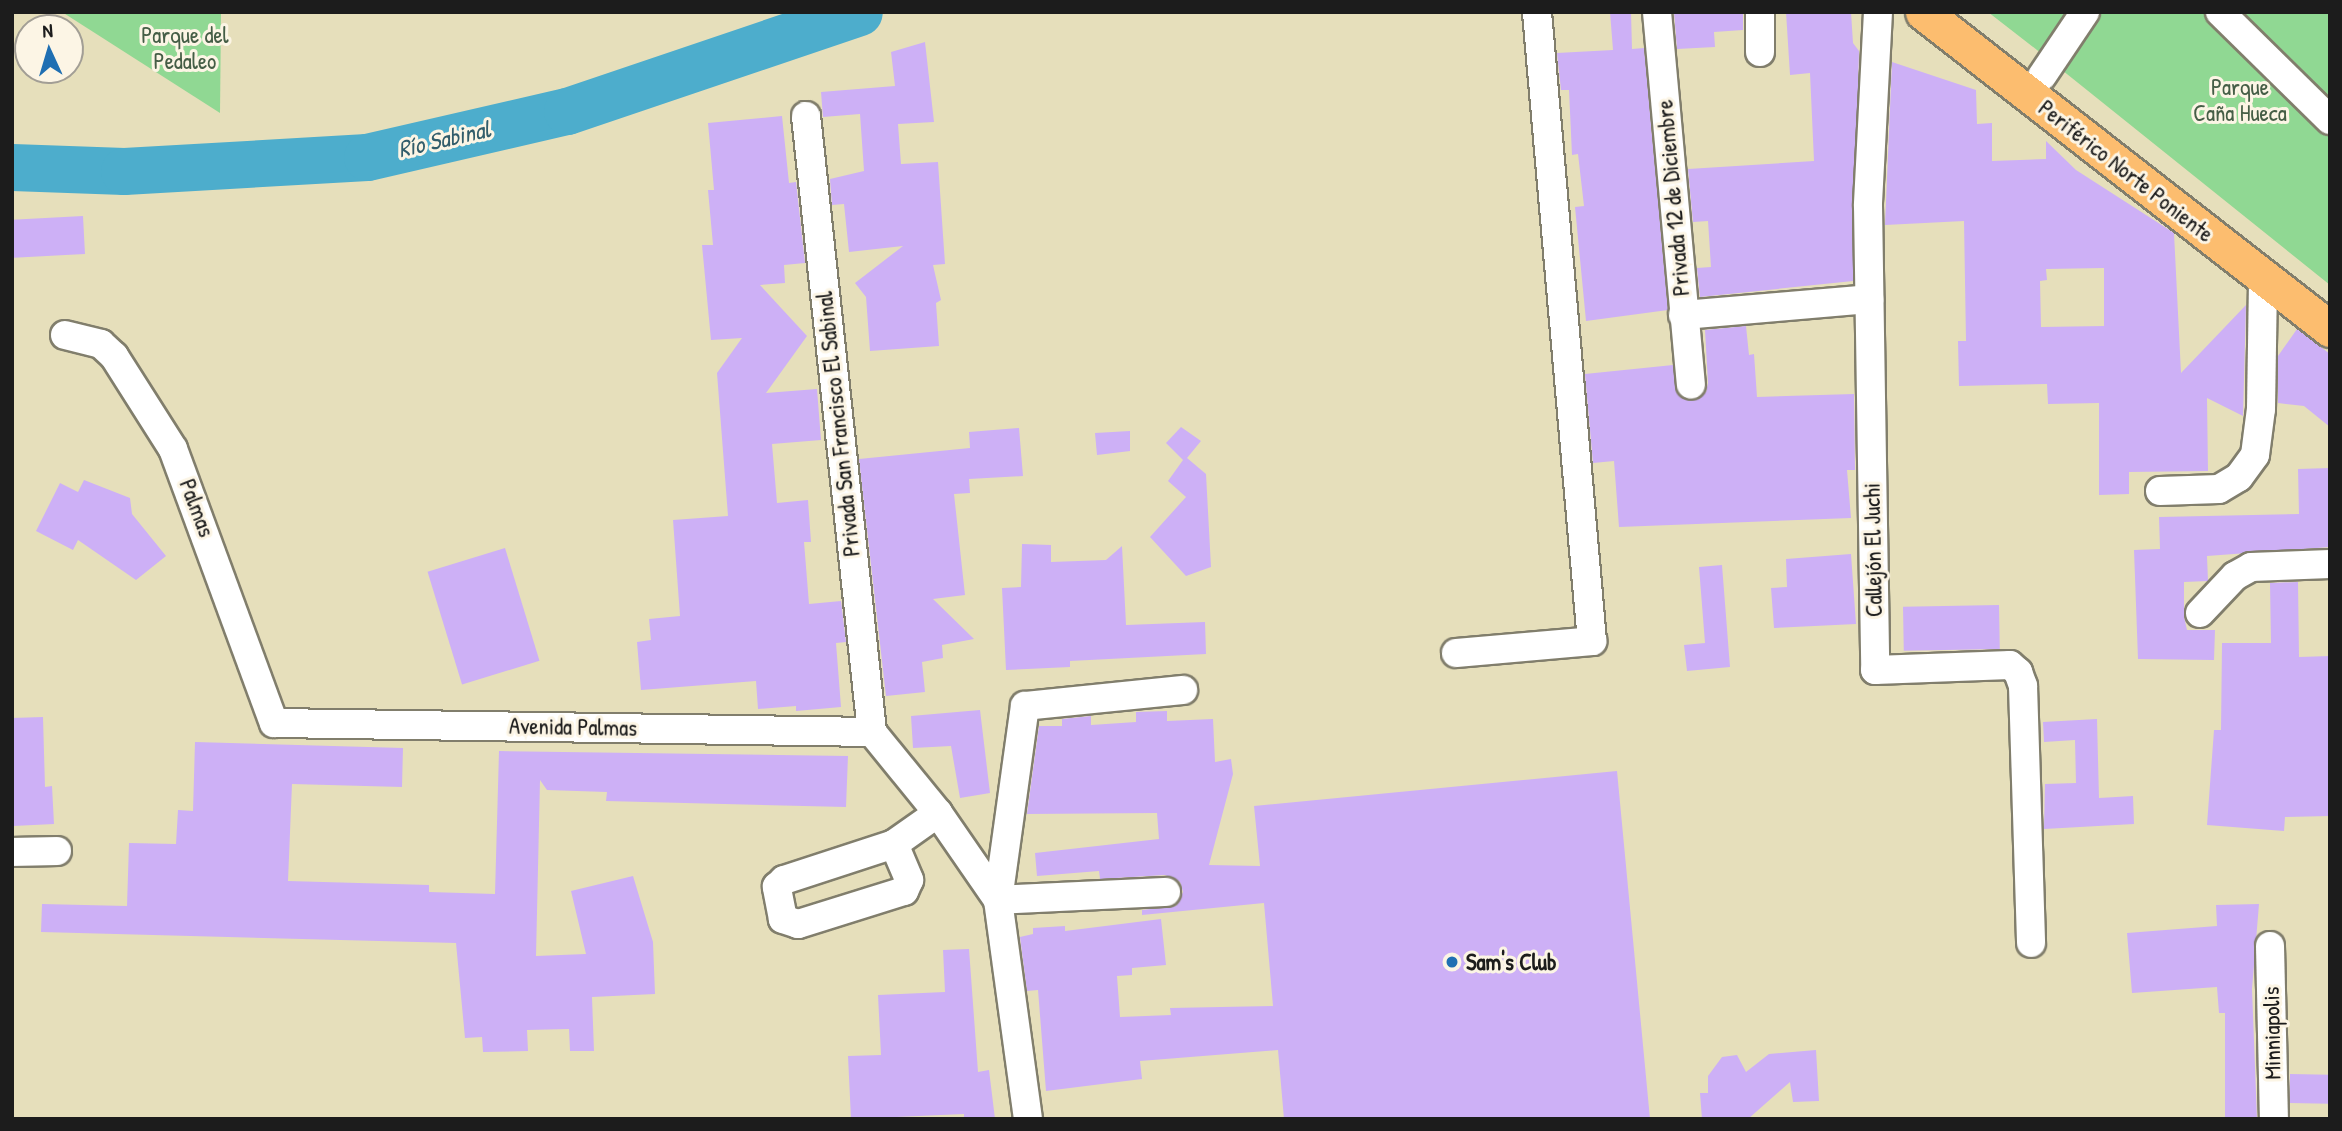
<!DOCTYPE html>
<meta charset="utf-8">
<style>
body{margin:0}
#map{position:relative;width:2342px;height:1131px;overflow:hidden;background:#e6dfbb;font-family:"Patrick Hand",sans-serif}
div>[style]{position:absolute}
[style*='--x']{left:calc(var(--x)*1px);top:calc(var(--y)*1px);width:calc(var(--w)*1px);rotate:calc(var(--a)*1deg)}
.green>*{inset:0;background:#90d893}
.river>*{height:47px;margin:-23.5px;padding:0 23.5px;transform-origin:23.5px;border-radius:23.5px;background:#4dadcc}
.building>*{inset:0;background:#cdb0f6;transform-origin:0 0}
.roads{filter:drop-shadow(2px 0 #817e6c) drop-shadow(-2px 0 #817e6c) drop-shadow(0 2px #817e6c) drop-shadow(0 -2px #817e6c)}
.minor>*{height:28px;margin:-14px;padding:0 14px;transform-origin:14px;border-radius:14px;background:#fff}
.major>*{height:35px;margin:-17.5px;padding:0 17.5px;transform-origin:17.5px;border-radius:17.5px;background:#fcbd6f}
.dots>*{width:19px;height:19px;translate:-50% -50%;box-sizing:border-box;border:4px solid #fcf5e5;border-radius:50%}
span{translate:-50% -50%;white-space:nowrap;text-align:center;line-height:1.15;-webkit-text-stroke:6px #fcf5e5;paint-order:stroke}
.park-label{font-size:23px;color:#455e46}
.street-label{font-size:23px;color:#1c1c1c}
.poi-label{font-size:23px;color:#1c1c1c;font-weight:700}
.left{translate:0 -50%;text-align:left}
.water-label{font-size:24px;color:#325d6b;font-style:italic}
.frame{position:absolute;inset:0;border:14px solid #1c1c1c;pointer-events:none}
.north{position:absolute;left:14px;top:14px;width:70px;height:70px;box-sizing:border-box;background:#fcf5e5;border:2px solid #a29e95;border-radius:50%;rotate:356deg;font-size:19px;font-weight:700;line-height:28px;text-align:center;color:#1c1c1c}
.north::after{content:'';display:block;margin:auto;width:24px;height:32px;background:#1f6fb2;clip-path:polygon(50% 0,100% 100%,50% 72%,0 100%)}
</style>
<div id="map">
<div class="green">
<div style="clip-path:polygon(62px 12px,221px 12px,220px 113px)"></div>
<div style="clip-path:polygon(1988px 12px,2330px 12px,2330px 285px,2037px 50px)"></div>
</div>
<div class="river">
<div style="--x:12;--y:167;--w:112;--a:2"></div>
<div style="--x:124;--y:171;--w:243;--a:-3.3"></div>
<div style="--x:367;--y:157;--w:205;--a:-13"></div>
<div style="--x:567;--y:111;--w:308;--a:-18.7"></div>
</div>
<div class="building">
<div style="clip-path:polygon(1610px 12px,1631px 12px,1632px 49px,1644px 48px,1668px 310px,1586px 321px,1575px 207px,1584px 206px,1578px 154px,1572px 155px,1569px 90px,1561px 90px,1557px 53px,1613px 50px)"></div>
<div style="clip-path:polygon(1674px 12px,1743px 12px,1743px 30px,1714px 32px,1715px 47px,1677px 49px)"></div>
<div style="clip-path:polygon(1786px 12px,1851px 12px,1853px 43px,1859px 51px,1853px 281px,1700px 297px,1697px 268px,1711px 267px,1708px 221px,1693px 222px,1688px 169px,1814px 161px,1810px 73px,1790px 75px)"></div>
<div style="clip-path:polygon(925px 42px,934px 122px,898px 124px,901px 164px,938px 162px,945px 264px,933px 265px,941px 300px,936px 303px,939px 346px,870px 351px,866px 297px,855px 283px,903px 246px,849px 252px,844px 204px,832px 205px,830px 179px,864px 171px,860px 114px,823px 117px,821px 92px,895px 86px,891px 52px)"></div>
<div style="clip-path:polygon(evenodd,1892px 62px,1976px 90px,1977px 124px,1992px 123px,1992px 161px,2046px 159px,2046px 141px,2076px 170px,2174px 233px,2181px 373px,2246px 305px,2243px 416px,2207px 398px,2208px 471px,2129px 472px,2129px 494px,2099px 495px,2099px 403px,2048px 404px,2047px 384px,1959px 386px,1958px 341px,1966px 341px,1964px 221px,1885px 225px,1892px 62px,2104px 268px,2104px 326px,2041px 327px,2040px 281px,2047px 280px,2046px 269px,2104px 268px)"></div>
<div style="clip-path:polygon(782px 116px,789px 183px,796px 182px,805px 263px,784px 265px,785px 283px,760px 285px,807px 336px,766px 393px,817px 389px,821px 440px,772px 444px,777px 503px,808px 500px,811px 542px,804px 542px,809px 604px,841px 601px,846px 642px,836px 643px,841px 707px,796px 711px,796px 706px,758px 709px,756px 681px,641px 690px,637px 642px,651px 640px,649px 619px,680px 616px,673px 520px,728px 516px,717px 373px,742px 338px,711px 340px,702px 245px,713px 245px,708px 190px,714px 190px,708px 123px)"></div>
<div style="left:83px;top:216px;width:38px;height:71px;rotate:87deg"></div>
<div style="clip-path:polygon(1746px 326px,1749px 355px,1754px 354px,1757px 397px,1854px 394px,1855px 470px,1847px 470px,1851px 518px,1619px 527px,1614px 461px,1593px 463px,1585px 374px,1673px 365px,1677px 393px,1693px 400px,1706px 392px,1708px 383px,1705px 330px)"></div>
<div style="clip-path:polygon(2297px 329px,2330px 354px,2330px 427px,2304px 406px,2278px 403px,2278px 356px)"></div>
<div style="clip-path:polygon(1181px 427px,1201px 441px,1187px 458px,1206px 474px,1211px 567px,1186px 576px,1150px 537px,1186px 497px,1168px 481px,1183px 460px,1166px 443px)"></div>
<div style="clip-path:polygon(1019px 428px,1023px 476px,969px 479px,970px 493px,954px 494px,965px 595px,933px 599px,974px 639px,942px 645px,943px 658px,922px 662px,925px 692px,886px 696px,859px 459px,970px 448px,969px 432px)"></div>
<div style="clip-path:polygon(1130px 431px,1130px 451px,1097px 455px,1095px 433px)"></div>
<div style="clip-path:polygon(2330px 468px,2330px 547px,2207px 556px,2208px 581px,2184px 582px,2184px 617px,2187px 630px,2215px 630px,2214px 660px,2138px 659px,2134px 550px,2160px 549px,2159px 517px,2299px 514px,2298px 469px)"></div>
<div style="clip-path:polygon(84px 480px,130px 498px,132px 514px,166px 556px,136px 580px,78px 540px,73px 550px,36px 531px,60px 483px,78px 492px)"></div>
<div style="clip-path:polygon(1022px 544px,1051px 545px,1051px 562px,1106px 560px,1122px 546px,1126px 625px,1205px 622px,1206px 654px,1070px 661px,1070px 667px,1006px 670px,1002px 588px,1021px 587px)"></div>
<div style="left:505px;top:548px;width:118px;height:81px;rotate:73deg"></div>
<div style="clip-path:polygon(1851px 554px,1856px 624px,1774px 628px,1771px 588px,1787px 587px,1786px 559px)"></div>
<div style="clip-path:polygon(1722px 565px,1730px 667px,1687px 671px,1684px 645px,1705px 643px,1699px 567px)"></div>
<div style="clip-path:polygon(2298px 582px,2299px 657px,2330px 656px,2330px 816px,2285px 817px,2284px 831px,2207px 825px,2214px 730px,2221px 730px,2222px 643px,2271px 643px,2270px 583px)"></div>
<div style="left:1999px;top:605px;width:44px;height:96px;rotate:89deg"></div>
<div style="clip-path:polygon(980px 710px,990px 793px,960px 798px,951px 746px,913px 748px,911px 716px)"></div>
<div style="clip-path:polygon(1167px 711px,1167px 721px,1213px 719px,1215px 762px,1231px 759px,1233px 774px,1209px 865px,1260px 866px,1254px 806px,1617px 771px,1650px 1119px,1284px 1119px,1278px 1050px,1140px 1061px,1142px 1079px,1046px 1091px,1038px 990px,1027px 991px,1020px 937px,1033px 934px,1033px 928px,1065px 926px,1065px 931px,1161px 919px,1166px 965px,1132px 968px,1132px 975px,1117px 976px,1120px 1017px,1171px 1015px,1170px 1008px,1273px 1006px,1264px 903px,1142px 915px,1142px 910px,1176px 906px,1183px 892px,1180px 882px,1165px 875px,1100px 879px,1099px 871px,1037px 876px,1035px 853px,1159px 839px,1157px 813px,1027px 814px,1039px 726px,1062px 726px,1062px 719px,1091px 716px,1091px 725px,1136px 722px,1136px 712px)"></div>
<div style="clip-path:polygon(43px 717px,45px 787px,52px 786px,54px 824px,13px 826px,12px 718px)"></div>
<div style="clip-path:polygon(2097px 719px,2099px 798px,2133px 796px,2134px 824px,2044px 829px,2045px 784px,2076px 783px,2075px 740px,2044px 742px,2043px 722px)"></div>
<div style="clip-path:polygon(195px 742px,403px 748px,402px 787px,292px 784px,288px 881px,429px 885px,429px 892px,495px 894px,499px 751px,848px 756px,846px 807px,606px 801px,607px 792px,547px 790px,540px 780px,536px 956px,586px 954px,571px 891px,633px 876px,653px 942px,655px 994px,592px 997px,594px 1051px,570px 1051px,569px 1029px,527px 1030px,528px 1051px,483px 1052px,482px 1037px,465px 1038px,456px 943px,41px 932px,42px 904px,127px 906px,129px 843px,176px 844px,178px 810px,193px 811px)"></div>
<div style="clip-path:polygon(2259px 904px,2252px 989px,2257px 1119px,2225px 1119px,2225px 1013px,2219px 1013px,2217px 987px,2132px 993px,2127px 933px,2217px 926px,2216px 905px)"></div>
<div style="clip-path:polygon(969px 949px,978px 1072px,989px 1070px,995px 1119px,964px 1119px,964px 1114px,851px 1119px,848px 1056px,881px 1055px,878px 995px,945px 992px,943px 950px)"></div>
<div style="clip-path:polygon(1816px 1050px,1819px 1101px,1793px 1102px,1790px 1082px,1748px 1119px,1702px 1119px,1700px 1093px,1708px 1093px,1708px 1076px,1722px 1057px,1737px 1055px,1746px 1072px,1769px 1054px)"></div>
<div style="left:2290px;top:1074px;width:40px;height:29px;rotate:1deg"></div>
</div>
<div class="roads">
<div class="minor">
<div style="--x:1657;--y:12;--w:374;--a:84.8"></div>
<div style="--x:1878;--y:12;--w:194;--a:93"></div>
<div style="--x:1868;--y:206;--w:464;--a:89.1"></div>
<div style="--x:1875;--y:670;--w:135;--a:-2.1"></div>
<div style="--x:2010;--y:665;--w:11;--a:41"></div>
<div style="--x:2018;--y:672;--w:15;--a:70"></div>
<div style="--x:2023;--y:686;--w:257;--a:88.2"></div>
<div style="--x:2220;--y:12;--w:154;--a:44.5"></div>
<div style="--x:1760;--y:52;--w:40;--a:-90"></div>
<div style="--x:2042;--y:76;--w:77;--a:-56.1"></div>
<div style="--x:806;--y:116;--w:620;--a:83.88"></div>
<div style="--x:872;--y:732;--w:104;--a:50.8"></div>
<div style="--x:938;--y:813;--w:106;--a:55.4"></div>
<div style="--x:998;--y:900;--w:221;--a:82.2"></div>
<div style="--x:1683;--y:315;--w:187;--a:-4.9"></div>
<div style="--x:65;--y:335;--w:37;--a:14"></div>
<div style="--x:101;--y:344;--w:18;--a:43"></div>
<div style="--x:114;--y:356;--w:110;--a:57.6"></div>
<div style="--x:173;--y:449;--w:292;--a:69.8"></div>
<div style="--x:274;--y:723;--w:598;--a:0.86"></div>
<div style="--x:2160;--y:491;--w:59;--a:-1.9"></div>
<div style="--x:2219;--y:489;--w:23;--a:-31"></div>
<div style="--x:2239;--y:477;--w:27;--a:-54"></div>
<div style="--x:2255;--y:455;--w:46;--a:-82.6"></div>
<div style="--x:2261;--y:409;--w:132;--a:-89.1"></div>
<div style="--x:2200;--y:613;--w:51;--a:-46.6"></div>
<div style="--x:2235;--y:576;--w:18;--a:-29"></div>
<div style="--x:2251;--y:567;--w:79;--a:-2.2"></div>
<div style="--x:1456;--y:653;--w:137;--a:-5"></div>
<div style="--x:1592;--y:641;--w:631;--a:-95"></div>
<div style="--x:894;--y:844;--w:39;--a:67"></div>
<div style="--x:909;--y:880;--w:12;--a:114"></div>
<div style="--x:904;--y:891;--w:111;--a:162.7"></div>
<div style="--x:798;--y:924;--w:16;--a:-162"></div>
<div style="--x:783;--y:919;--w:33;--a:-101"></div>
<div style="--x:777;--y:887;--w:10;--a:-45"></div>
<div style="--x:784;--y:880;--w:116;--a:-18.1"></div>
<div style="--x:894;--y:844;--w:54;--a:-35.2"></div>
<div style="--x:12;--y:852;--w:45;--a:-1.3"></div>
<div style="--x:1166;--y:892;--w:168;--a:177.3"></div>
<div style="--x:998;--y:900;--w:196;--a:-82.1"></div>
<div style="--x:1025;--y:706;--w:159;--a:-5.8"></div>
<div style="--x:2270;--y:946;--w:173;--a:88.7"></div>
</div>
<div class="major">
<div style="--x:1923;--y:12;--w:516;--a:37.91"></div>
</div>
</div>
<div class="dots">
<div style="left:1452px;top:962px;background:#1f6fb2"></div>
</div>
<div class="park-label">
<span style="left:185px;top:48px">Parque del<br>Pedaleo</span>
<span style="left:2240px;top:100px">Parque<br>Caña Hueca</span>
</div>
<div class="street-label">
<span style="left:2126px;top:171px;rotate:38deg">Periférico Norte Poniente</span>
<span style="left:1673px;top:198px;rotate:-95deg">Privada 12 de Diciembre</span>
<span style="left:838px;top:424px;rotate:-96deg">Privada San Francisco El Sabinal</span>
<span style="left:197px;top:508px;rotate:69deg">Palmas</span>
<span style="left:1873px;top:550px;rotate:-91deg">Callejón El Juchi</span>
<span style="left:573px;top:727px;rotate:1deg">Avenida Palmas</span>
<span style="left:2272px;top:1033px;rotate:-91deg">Minniapolis</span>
</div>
<div class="poi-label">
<span class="left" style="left:1466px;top:962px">Sam's Club</span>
</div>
<div class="water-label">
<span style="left:444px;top:139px;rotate:-13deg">Río Sabinal</span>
</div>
<div class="frame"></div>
<div class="north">N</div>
</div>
